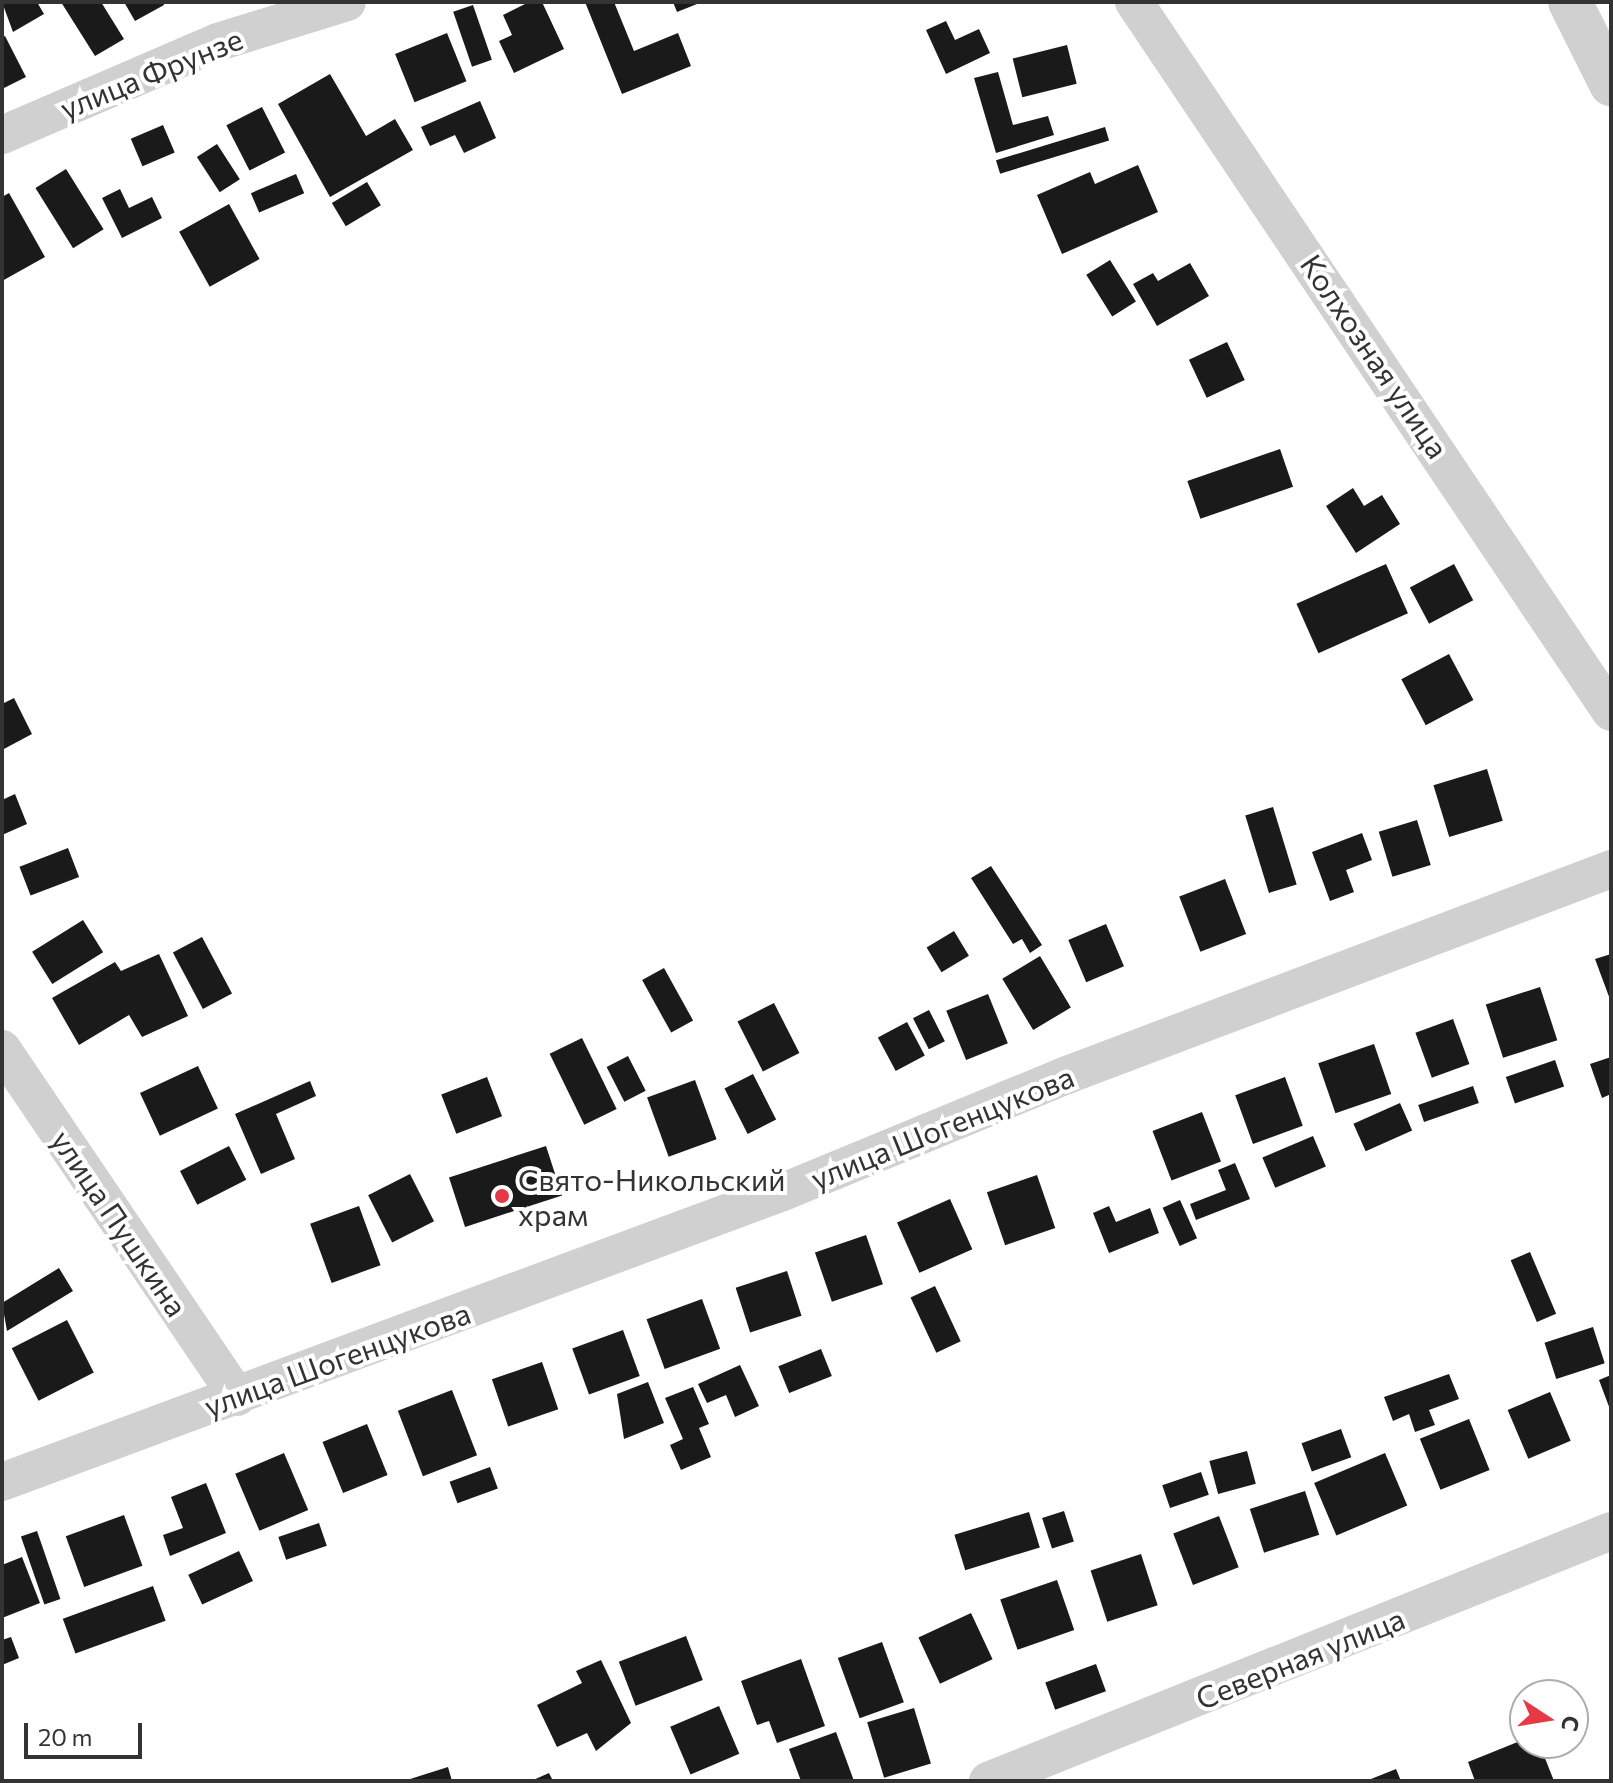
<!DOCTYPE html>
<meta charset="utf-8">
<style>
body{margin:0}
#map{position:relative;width:1613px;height:1783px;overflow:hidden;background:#fff;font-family:Commissioner,sans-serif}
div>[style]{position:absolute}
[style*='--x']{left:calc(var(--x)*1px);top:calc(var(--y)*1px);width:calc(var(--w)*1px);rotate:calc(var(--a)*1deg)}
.building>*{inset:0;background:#1a1a1a;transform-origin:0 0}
.minor>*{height:38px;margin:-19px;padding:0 19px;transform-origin:19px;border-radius:19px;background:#d0d0d0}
.tertiary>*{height:44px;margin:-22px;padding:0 22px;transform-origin:22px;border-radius:22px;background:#d0d0d0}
.dots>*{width:22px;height:22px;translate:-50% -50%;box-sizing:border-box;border:4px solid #fff;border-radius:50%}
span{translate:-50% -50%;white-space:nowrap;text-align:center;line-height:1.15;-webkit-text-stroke:8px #fff;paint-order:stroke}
.street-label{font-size:30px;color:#333}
.poi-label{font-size:30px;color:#333}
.left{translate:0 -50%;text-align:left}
.frame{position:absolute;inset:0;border:4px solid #333;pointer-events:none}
.north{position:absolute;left:1509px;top:1679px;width:80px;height:80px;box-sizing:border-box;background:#fff;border:2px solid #adadad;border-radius:50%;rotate:102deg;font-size:22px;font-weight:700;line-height:32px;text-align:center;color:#333}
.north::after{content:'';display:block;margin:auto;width:28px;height:36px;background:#e63946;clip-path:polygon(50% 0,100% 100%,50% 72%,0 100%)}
.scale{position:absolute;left:24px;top:1723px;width:118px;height:36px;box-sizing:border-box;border:4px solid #333;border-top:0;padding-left:10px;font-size:24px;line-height:28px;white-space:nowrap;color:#333;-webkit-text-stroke:6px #fff;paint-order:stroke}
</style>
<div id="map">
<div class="building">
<div style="clip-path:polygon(2px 2px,37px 2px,44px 14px,13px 32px)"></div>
<div style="clip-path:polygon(61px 2px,101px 2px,124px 39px,95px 56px)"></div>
<div style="clip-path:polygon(124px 2px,163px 2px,164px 5px,135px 21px)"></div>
<div style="clip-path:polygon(529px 2px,542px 2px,564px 49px,514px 73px,499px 41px,512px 35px,503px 15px)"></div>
<div style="clip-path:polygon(585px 2px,614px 2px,634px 51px,678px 33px,691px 66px,622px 94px)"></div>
<div style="clip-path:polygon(673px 2px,702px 2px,677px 12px)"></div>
<div style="left:473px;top:5px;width:58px;height:21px;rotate:71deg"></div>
<div style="clip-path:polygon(946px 21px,955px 40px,979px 29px,990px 53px,946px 74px,926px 30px)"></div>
<div style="left:447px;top:33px;width:52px;height:56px;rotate:68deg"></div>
<div style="clip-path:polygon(5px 36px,26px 77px,2px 89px,2px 37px)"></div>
<div style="left:1067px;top:45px;width:40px;height:56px;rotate:76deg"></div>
<div style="clip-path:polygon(998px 72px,1013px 125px,1048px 116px,1054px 135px,996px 153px,974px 78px)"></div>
<div style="clip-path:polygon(330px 74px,366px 136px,395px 119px,413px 150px,330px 197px,278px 104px)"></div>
<div style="clip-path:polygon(480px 101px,496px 138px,464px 153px,455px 135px,430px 146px,421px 127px)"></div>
<div style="left:262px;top:107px;width:51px;height:40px;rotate:63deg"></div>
<div style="left:163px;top:125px;width:30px;height:35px;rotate:67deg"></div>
<div style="left:1105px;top:127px;width:14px;height:114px;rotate:73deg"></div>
<div style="left:217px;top:144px;width:42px;height:24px;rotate:57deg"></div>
<div style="clip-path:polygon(1138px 165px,1158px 212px,1062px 254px,1037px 195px,1090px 172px,1095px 184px)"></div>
<div style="left:66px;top:169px;width:71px;height:36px;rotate:58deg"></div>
<div style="left:296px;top:174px;width:21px;height:49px;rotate:67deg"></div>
<div style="left:367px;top:182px;width:27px;height:41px;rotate:59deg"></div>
<div style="clip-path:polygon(120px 189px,129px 208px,152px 197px,162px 218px,122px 238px,102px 198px)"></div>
<div style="clip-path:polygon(9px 193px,45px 257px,2px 281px,2px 197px)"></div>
<div style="left:229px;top:204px;width:63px;height:57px;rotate:61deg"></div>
<div style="left:1110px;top:260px;width:49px;height:28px;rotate:58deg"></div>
<div style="clip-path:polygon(1190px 263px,1209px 296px,1157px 326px,1133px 284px,1153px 273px,1158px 281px)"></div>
<div style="left:1227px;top:342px;width:42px;height:42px;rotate:65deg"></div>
<div style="left:1280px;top:449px;width:40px;height:98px;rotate:71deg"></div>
<div style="clip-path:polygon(1353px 488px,1364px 506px,1382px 495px,1400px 524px,1356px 553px,1326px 506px)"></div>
<div style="left:1386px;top:564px;width:54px;height:98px;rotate:66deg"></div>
<div style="left:1454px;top:564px;width:41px;height:50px;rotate:62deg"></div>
<div style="left:1449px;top:654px;width:52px;height:54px;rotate:62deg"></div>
<div style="clip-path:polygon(14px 698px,32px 734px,2px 750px,2px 704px)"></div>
<div style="left:1487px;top:769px;width:54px;height:56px;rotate:73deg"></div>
<div style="clip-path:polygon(15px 794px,27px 824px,2px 835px,2px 800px)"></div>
<div style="left:1273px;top:807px;width:81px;height:29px;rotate:73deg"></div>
<div style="left:1417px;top:820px;width:47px;height:40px;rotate:73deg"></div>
<div style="clip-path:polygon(1362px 833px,1372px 860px,1346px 870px,1354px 892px,1330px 901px,1312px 852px)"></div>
<div style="left:68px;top:848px;width:31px;height:52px;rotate:69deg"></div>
<div style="clip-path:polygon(991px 866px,1042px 945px,1030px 953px,1022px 939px,1013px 944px,971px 878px)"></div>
<div style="left:1225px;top:879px;width:59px;height:49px;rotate:69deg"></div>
<div style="left:83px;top:920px;width:38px;height:60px;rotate:58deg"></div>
<div style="left:1106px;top:924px;width:46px;height:41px;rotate:67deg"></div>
<div style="left:954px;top:931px;width:29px;height:32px;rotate:59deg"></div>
<div style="left:202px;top:937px;width:64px;height:33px;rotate:62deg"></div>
<div style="clip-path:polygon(159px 954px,188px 1016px,142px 1037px,129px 1015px,79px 1045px,52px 998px,115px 962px,121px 971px)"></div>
<div style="clip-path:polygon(1611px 954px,1611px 1002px,1595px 959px)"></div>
<div style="left:1040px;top:956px;width:60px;height:44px;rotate:59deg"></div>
<div style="left:664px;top:968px;width:60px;height:25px;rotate:61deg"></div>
<div style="left:1540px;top:987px;width:56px;height:57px;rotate:72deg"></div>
<div style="left:988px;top:994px;width:53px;height:45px;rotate:68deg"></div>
<div style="left:774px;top:1003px;width:56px;height:41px;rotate:63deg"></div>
<div style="left:929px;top:1010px;width:35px;height:18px;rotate:63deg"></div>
<div style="left:1453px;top:1019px;width:48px;height:40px;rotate:70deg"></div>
<div style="left:907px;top:1022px;width:38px;height:33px;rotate:62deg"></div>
<div style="left:582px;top:1038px;width:79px;height:36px;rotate:64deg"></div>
<div style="left:1374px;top:1044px;width:53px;height:59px;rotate:71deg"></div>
<div style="left:628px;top:1056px;width:39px;height:24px;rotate:63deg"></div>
<div style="clip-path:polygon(1611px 1057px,1611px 1094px,1602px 1098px,1590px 1064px)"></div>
<div style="left:1555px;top:1060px;width:28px;height:52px;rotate:71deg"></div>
<div style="left:198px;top:1066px;width:47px;height:64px;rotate:65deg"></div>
<div style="left:753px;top:1074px;width:51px;height:32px;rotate:63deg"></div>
<div style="left:487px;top:1077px;width:42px;height:49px;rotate:69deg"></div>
<div style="left:1285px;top:1077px;width:52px;height:53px;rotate:70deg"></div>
<div style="left:695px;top:1080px;width:63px;height:51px;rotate:70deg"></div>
<div style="clip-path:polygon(310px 1081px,316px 1096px,276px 1114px,295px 1159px,261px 1174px,235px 1114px)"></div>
<div style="left:1473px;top:1086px;width:18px;height:58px;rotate:71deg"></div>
<div style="left:1400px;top:1103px;width:30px;height:51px;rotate:66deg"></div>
<div style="left:1202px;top:1112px;width:53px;height:53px;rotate:69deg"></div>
<div style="left:1313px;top:1136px;width:33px;height:55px;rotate:67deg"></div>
<div style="left:229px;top:1146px;width:38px;height:55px;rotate:63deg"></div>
<div style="left:546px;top:1146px;width:52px;height:102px;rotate:72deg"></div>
<div style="clip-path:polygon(1235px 1163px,1250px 1199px,1196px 1220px,1190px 1204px,1226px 1190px,1218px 1170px)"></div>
<div style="left:410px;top:1174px;width:53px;height:47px;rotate:63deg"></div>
<div style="left:1037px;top:1175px;width:56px;height:53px;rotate:71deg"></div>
<div style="left:950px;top:1199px;width:55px;height:58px;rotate:66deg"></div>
<div style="left:1180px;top:1200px;width:42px;height:19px;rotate:66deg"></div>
<div style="left:359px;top:1206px;width:63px;height:52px;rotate:70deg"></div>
<div style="clip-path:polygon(1109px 1206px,1116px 1222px,1150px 1208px,1159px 1233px,1109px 1253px,1093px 1213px)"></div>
<div style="left:866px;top:1235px;width:52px;height:54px;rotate:71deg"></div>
<div style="left:1530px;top:1252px;width:67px;height:21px;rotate:67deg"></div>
<div style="clip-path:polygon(59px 1268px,73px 1291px,7px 1331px,2px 1303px)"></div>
<div style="left:787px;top:1271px;width:47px;height:54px;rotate:72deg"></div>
<div style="left:935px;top:1286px;width:61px;height:27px;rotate:65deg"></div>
<div style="left:702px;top:1299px;width:53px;height:59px;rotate:70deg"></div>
<div style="left:67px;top:1320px;width:59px;height:62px;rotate:63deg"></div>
<div style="left:1593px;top:1327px;width:38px;height:51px;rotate:72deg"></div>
<div style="left:623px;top:1330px;width:49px;height:54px;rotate:70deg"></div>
<div style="left:821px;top:1349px;width:29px;height:46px;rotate:68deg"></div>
<div style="left:542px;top:1362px;width:50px;height:53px;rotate:71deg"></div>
<div style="clip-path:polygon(740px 1365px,759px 1406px,735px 1417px,726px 1395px,707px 1403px,698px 1384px)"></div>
<div style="clip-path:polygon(1449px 1374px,1459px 1399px,1429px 1410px,1435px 1425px,1415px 1432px,1409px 1414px,1393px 1421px,1384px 1397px)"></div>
<div style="clip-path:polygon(1611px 1375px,1611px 1412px,1599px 1380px)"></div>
<div style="clip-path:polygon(648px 1382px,664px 1423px,624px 1439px,617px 1394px)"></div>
<div style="clip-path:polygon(693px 1387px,709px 1424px,699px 1428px,711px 1457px,681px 1470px,670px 1445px,683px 1439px,665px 1398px)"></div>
<div style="left:452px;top:1390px;width:70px;height:58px;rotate:69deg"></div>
<div style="left:1550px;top:1392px;width:53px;height:46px;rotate:67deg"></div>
<div style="left:1469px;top:1419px;width:55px;height:53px;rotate:68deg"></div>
<div style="left:367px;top:1424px;width:55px;height:48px;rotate:68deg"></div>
<div style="left:1341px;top:1429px;width:30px;height:42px;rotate:70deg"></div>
<div style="left:1247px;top:1451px;width:34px;height:39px;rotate:75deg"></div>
<div style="left:284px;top:1453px;width:62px;height:53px;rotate:67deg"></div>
<div style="left:1385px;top:1453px;width:57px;height:77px;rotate:67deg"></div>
<div style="left:490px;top:1467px;width:23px;height:43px;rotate:70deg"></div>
<div style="left:1201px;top:1472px;width:24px;height:41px;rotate:71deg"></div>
<div style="clip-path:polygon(206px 1483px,226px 1533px,170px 1556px,163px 1535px,183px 1528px,171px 1497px)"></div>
<div style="left:1305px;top:1491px;width:46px;height:58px;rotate:72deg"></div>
<div style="left:1064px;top:1511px;width:32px;height:23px;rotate:72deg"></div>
<div style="left:1029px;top:1512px;width:37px;height:78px;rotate:73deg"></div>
<div style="left:124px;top:1515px;width:54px;height:62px;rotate:70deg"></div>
<div style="left:1219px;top:1516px;width:55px;height:49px;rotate:69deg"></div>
<div style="left:319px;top:1523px;width:24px;height:43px;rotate:71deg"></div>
<div style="left:37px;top:1531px;width:72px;height:17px;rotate:71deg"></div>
<div style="left:239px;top:1551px;width:33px;height:56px;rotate:65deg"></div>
<div style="left:1141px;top:1554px;width:54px;height:53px;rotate:72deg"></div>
<div style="clip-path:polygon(22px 1557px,40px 1603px,2px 1618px,2px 1565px)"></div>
<div style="left:1057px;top:1580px;width:53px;height:60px;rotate:71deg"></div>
<div style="left:153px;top:1586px;width:37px;height:96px;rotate:70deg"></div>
<div style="left:971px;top:1613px;width:51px;height:58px;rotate:65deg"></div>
<div style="left:686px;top:1636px;width:47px;height:72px;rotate:69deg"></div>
<div style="clip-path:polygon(11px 1637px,19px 1658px,2px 1665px,2px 1640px)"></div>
<div style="left:882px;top:1642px;width:64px;height:47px;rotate:70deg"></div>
<div style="clip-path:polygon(801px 1659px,825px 1726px,777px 1743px,769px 1721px,757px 1725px,741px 1681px)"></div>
<div style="clip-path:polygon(601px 1660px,631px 1723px,596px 1751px,587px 1733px,557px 1747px,537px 1705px,582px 1683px,576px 1671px)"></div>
<div style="left:1096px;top:1664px;width:29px;height:54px;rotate:70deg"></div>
<div style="left:719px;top:1706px;width:52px;height:53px;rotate:67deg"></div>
<div style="left:914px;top:1708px;width:58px;height:49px;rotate:73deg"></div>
<div style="clip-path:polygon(836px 1732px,854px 1781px,801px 1781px,789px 1749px)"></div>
<div style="clip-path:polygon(1525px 1739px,1539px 1743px,1554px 1781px,1475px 1781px,1468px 1762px)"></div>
<div style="clip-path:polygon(448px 1767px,452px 1781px,407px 1781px,407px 1780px)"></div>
<div style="clip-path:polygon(1396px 1769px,1401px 1781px,1366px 1781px)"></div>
<div style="clip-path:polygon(549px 1773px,553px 1781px,531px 1781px)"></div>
</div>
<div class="minor">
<div style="--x:1134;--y:2;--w:855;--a:56.11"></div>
<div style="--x:2;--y:135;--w:235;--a:-23.3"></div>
<div style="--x:218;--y:42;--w:135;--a:-17.2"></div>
<div style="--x:2;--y:1049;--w:420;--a:55.9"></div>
<div style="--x:2;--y:1482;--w:833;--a:-20.37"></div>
<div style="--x:783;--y:1192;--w:307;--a:-22.4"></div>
<div style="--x:1067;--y:1075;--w:582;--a:-20.74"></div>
<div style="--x:988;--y:1781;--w:671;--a:-21.86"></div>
</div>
<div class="tertiary">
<div style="--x:1570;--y:2;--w:92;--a:63.4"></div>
</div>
<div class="dots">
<div style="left:502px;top:1196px;background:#e63946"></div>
</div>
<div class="street-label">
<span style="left:151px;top:73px;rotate:-22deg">улица Фрунзе</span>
<span style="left:1375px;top:356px;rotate:56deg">Колхозная улица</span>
<span style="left:942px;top:1127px;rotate:-22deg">улица Шогенцукова</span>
<span style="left:120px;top:1223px;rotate:56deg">улица Пушкина</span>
<span style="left:337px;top:1359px;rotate:-20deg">улица Шогенцукова</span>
<span style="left:1300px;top:1658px;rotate:-22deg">Северная улица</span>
</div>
<div class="poi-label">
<span class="left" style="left:518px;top:1196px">Свято-Никольский<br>храм</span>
</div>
<div class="frame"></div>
<div class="north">С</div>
<div class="scale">20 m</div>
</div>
